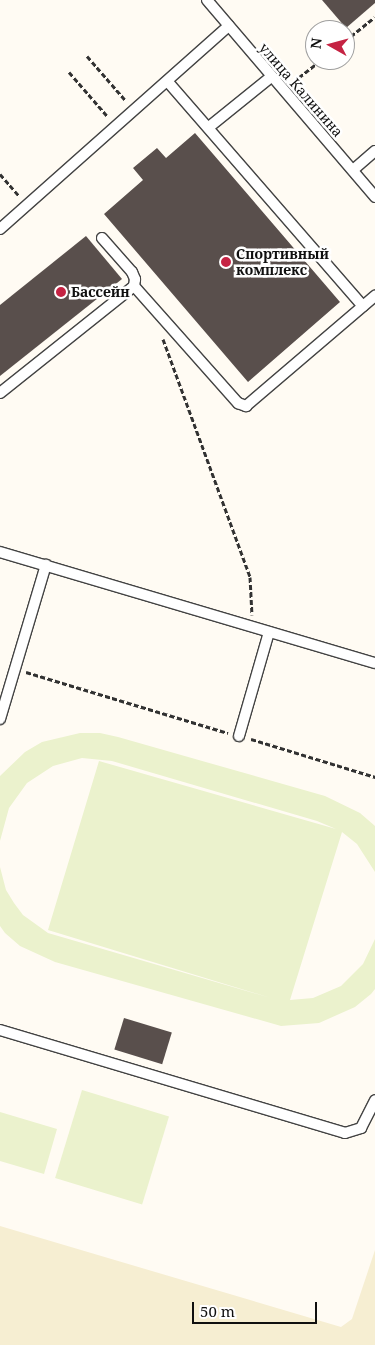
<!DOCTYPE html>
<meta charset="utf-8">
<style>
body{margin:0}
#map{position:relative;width:375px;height:1345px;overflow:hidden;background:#fffbf3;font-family:"Noto Serif",serif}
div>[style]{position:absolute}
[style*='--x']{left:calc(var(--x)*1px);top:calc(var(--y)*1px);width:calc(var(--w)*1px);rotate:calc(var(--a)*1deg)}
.farmland>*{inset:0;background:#f6eed2}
.pitch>*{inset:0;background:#ebf2cd;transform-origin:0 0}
.building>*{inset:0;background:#594f4c;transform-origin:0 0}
.path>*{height:3px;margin-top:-1.5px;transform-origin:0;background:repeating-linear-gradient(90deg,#323232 0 5px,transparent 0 7.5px)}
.roads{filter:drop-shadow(1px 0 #434343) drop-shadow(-1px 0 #434343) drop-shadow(0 1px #434343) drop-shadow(0 -1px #434343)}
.lane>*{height:10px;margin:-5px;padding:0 5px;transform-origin:5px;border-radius:5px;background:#fff}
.dots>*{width:14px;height:14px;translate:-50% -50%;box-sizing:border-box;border:2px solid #fff;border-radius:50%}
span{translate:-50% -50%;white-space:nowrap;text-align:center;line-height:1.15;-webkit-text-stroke:5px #fff;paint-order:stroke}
.street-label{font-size:14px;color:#101010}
.poi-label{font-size:14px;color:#101010;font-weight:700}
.left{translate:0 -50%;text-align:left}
.north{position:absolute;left:305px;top:20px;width:50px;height:50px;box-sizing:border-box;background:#fff;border:1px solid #9f9f9f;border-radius:50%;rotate:277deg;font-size:14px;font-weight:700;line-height:20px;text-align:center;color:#101010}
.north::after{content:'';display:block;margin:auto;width:18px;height:22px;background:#c52343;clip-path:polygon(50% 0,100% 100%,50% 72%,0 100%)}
.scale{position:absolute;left:192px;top:1302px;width:125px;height:22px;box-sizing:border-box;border:2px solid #101010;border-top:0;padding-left:6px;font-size:15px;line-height:18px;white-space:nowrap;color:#101010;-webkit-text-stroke:4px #fff;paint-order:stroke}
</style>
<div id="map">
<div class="farmland">
<div style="clip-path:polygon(0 1226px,341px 1327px,352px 1319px,375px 1250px,375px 1345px,0 1345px)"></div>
</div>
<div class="pitch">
<div style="clip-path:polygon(80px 733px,100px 733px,118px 737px,325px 796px,360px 813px,375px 826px,375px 872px,357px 844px,342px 832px,290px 1000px,313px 998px,341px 986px,363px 964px,375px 939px,375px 989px,371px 994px,355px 1007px,319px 1023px,281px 1026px,55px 962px,20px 946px,5px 933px,0 926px,0 867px,6px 890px,14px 903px,23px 915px,48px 933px,271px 998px,48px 930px,99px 761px,336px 829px,317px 821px,112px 761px,82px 758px,53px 766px,27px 783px,9px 808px,0 841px,0 776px,25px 752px,42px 742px)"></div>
<div style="left:82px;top:1090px;width:91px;height:92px;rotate:17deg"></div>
<div style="clip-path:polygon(0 1112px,57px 1129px,44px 1174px,0 1161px)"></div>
</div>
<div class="building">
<div style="clip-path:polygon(322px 0,375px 0,375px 3px,346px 28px)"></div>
<div style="clip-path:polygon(195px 133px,340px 302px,248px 382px,104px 214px,143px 180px,133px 168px,157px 148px,166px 158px)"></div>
<div style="clip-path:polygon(86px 236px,122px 279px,0 376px,0 305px)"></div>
<div style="left:124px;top:1018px;width:50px;height:33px;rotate:17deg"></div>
</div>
<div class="path">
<div style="--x:345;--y:41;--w:38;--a:-39"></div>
<div style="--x:87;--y:56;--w:60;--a:49.1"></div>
<div style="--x:69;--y:72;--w:60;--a:49.1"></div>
<div style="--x:293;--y:82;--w:36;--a:-38"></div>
<div style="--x:0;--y:174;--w:29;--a:49"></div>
<div style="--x:163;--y:339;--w:253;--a:69.9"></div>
<div style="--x:250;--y:577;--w:38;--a:87"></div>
<div style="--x:26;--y:672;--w:211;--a:16.8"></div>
<div style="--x:251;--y:739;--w:130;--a:17"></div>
</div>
<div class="roads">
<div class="lane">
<div style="--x:207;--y:0;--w:259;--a:49.5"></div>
<div style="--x:168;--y:82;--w:297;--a:49"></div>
<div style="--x:209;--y:127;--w:80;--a:-38.9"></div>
<div style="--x:353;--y:170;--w:29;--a:-41"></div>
<div style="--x:0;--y:229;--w:306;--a:-41.6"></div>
<div style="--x:102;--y:238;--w:45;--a:48.6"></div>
<div style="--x:132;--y:272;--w:8;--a:67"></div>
<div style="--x:135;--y:279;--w:7;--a:98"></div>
<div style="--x:0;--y:393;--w:171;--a:-38.6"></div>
<div style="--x:134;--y:286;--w:157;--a:48.4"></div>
<div style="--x:238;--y:403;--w:9;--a:21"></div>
<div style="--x:246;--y:406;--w:170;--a:-40.5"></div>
<div style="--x:0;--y:552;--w:391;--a:16.5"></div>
<div style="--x:0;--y:719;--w:161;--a:-73.4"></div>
<div style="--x:239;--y:736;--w:108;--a:-73.9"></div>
<div style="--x:0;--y:1030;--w:360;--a:16.6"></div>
<div style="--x:345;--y:1133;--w:17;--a:-17"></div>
<div style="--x:361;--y:1128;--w:31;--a:-63"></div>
</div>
</div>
<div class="dots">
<div style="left:226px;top:262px;background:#c52343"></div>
<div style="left:61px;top:292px;background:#c52343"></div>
</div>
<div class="street-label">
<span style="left:301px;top:90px;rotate:49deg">улица Калинина</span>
</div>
<div class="poi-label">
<span class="left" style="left:236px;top:262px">Спортивный<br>комплекс</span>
<span class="left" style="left:71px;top:292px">Бассейн</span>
</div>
<div class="north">N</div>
<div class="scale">50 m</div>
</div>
